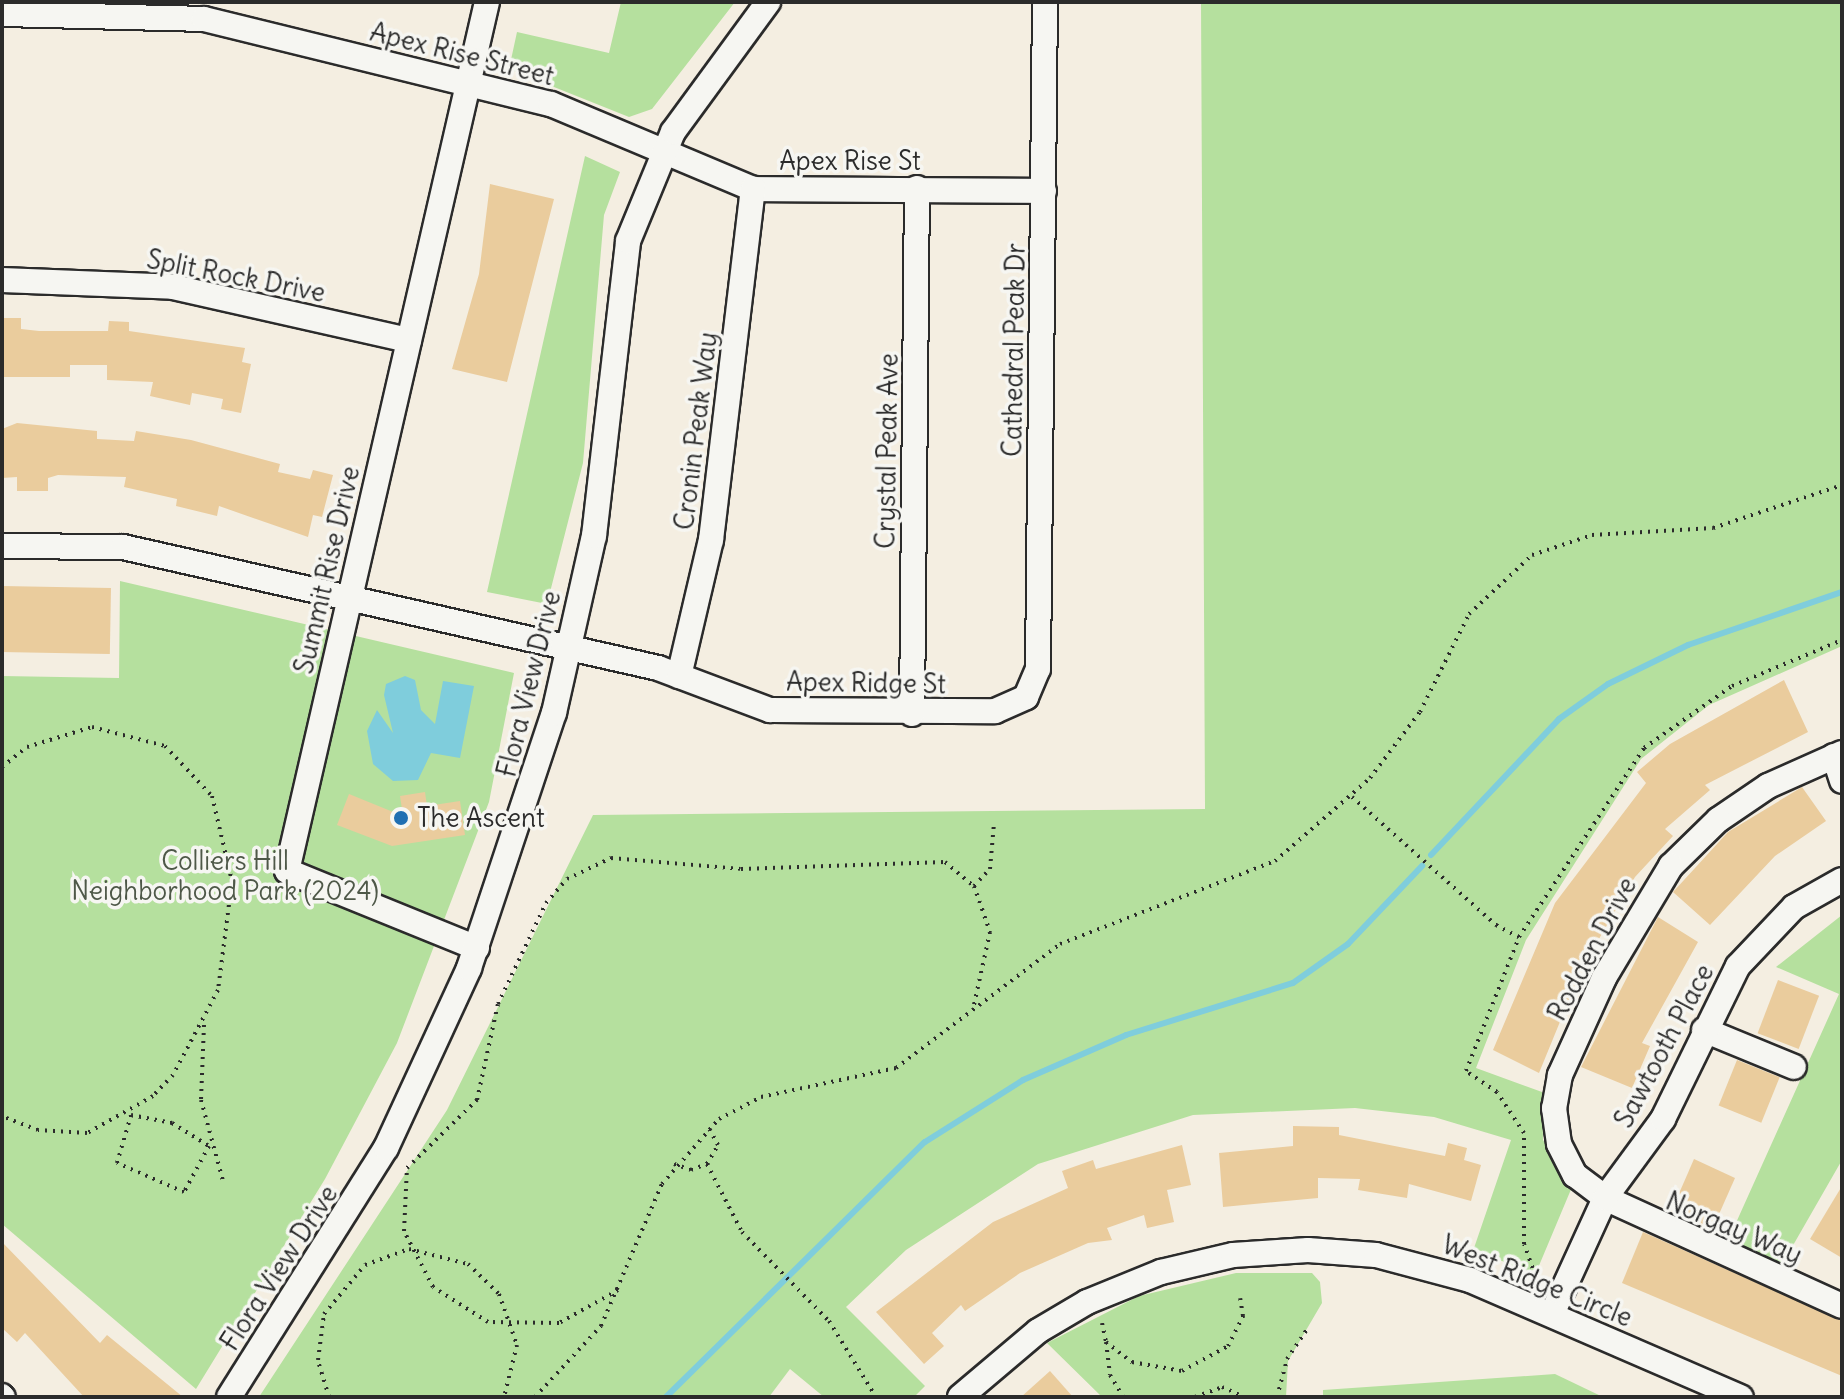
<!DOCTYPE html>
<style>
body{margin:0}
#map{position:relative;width:1844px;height:1399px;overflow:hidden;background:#f4eee1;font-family:Delius,sans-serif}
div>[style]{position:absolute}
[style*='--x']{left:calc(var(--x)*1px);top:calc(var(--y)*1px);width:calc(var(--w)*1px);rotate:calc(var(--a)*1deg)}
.green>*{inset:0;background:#b5e09e}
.water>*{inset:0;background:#7fcddc}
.stream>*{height:6px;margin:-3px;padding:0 3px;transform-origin:3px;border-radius:3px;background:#7fcddc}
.building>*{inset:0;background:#eacc9d;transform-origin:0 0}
.path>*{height:4px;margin-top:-2px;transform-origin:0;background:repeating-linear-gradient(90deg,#2b2b2b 0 2px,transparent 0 8px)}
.roads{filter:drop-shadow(2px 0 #2b2b2b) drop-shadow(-2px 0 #2b2b2b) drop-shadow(0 2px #2b2b2b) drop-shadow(0 -2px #2b2b2b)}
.street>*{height:24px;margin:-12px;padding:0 12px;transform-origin:12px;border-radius:12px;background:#f6f6f2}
.dots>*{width:22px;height:22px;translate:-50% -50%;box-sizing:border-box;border:4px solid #f6f6f2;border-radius:50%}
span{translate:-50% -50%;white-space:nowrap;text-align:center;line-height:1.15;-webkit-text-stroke:7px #f6f6f2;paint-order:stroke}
.street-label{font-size:26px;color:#2b2b2b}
.poi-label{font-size:26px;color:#2b2b2b}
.left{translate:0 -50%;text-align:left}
.park-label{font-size:26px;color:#4e5848}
.frame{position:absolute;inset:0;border:4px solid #2b2b2b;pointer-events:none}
</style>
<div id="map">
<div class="green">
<div style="clip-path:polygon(621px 2px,735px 2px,652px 109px,629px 117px,509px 69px,517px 32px,609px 53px)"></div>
<div style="clip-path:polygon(1201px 2px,1842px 2px,1842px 646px,1709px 705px,1641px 759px,1526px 940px,1476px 1068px,1542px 1092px,1543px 1140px,1572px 1187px,1538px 1268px,1530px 1274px,1474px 1248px,1511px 1140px,1434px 1117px,1355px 1108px,1193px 1115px,1038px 1164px,906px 1250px,846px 1307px,925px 1386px,914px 1397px,824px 1397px,790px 1369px,769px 1397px,259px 1397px,447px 1110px,593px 815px,1205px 809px)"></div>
<div style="clip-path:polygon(585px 156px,620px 172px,604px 215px,583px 463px,547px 604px,487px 592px)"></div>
<div style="clip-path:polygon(120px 581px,514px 673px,489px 802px,397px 1043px,325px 1179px,196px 1389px,2px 1224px,2px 676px,119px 678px)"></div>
<div style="clip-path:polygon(1842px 915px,1842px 1160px,1780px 1268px,1726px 1245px,1839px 994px,1776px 967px)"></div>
<div style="clip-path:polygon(1236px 1273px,1312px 1273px,1320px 1282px,1322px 1303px,1288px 1361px,1286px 1397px,1102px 1397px,1047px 1343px,1139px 1296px)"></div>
<div style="clip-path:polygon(1555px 1374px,1603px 1397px,1323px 1397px,1323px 1390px)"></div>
</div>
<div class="water">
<div style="clip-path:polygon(405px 676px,415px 680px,421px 710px,435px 724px,443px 681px,474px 686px,460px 758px,431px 753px,418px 780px,393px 781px,373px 764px,367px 731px,377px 710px,393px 733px,384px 695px,386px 684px)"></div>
</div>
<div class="stream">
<div style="--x:1431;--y:855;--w:187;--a:-46.7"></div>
<div style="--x:1559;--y:719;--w:60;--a:-35.5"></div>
<div style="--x:1608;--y:684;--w:89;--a:-26"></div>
<div style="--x:1688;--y:645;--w:163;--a:-19"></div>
<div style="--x:666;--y:1397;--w:363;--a:-44.6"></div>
<div style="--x:925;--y:1142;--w:116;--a:-32.3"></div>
<div style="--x:1023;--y:1080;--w:112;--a:-23.6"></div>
<div style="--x:1126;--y:1035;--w:175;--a:-17.3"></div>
<div style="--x:1293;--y:983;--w:67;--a:-35.3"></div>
<div style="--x:1348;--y:944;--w:108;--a:-46.5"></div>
</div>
<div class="building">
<div style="clip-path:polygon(490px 184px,554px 199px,507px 382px,452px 369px,479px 274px)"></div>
<div style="clip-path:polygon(4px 318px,21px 318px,21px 329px,39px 331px,108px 331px,109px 321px,129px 322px,129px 331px,245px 348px,242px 362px,251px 364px,241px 413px,221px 409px,223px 399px,192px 393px,190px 405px,150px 396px,153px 382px,107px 380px,107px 365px,70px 365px,70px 377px,3px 377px)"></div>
<div style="clip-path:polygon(17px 423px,97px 431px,97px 439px,134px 441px,136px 431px,191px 440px,280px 464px,278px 472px,310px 479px,313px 470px,333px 475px,322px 517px,313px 515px,308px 537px,219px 506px,217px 516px,176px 506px,177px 499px,124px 487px,126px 477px,58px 475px,48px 478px,48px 491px,17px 491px,17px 477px,2px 478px,2px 429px)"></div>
<div style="left:2px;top:586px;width:109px;height:66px;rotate:1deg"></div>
<div style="clip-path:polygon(1784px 680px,1808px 732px,1705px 785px,1710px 790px,1665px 829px,1673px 836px,1635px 877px,1582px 968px,1539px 1073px,1493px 1050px,1555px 903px,1646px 783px,1637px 772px,1670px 744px)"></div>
<div style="clip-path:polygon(1802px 787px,1826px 821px,1775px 856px,1710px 925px,1673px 892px,1728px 832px)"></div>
<div style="clip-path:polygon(425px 792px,427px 806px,460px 801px,465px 835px,392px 846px,337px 825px,349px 794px,403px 816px,400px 796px)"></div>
<div style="clip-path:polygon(1658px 917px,1698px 942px,1642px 1043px,1650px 1046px,1632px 1088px,1581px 1067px)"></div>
<div style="left:1778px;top:980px;width:44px;height:57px;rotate:21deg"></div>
<div style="left:1737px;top:1060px;width:46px;height:49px;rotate:22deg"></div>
<div style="clip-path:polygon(1293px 1126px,1339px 1127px,1339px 1135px,1445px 1156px,1448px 1143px,1467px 1148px,1464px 1160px,1481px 1165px,1471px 1201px,1409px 1184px,1407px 1198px,1358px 1190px,1360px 1179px,1318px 1178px,1318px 1198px,1223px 1207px,1219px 1153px,1293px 1146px)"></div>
<div style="clip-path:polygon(1182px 1145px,1191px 1185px,1167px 1190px,1174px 1222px,1147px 1228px,1144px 1215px,1107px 1228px,1112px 1240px,1088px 1243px,1020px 1273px,965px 1311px,961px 1305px,932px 1333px,944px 1346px,924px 1364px,876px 1312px,993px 1222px,1068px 1188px,1062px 1171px,1093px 1160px,1096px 1169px)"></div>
<div style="clip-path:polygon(1694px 1159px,1735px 1178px,1712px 1230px,1674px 1205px)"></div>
<div style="clip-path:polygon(1842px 1186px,1842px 1258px,1810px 1239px)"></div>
<div style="clip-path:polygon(1643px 1232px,1842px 1321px,1842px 1376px,1622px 1283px)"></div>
<div style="clip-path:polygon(2px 1242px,100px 1343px,107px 1335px,183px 1397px,84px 1397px,25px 1333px,17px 1342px,2px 1328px)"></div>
<div style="clip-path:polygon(1050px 1371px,1073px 1397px,1021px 1397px)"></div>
</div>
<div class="path">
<div style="--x:2;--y:767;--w:32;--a:-39"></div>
<div style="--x:27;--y:747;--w:68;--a:-17.1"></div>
<div style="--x:92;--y:727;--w:75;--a:14.6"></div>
<div style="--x:165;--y:746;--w:69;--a:46.8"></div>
<div style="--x:212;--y:796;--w:87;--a:76.8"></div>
<div style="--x:232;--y:881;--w:110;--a:97.3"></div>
<div style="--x:218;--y:990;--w:96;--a:117.9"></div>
<div style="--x:173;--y:1075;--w:29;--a:134"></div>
<div style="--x:153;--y:1096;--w:76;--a:150.7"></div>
<div style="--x:87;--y:1133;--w:49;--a:-176.5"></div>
<div style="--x:38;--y:1130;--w:39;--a:-159"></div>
<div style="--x:1352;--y:797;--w:193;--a:41.6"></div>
<div style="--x:1496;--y:925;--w:26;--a:28"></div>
<div style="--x:974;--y:886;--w:23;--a:-47"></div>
<div style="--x:990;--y:869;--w:46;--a:-85"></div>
<div style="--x:204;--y:1025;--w:75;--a:92.3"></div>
<div style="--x:201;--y:1100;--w:84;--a:74.8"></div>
<div style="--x:131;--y:1115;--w:42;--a:11"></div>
<div style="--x:172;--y:1123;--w:44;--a:31.9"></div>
<div style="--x:209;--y:1146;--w:52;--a:118.5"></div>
<div style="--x:184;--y:1192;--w:73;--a:-156.6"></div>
<div style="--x:117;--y:1163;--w:50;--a:-73.7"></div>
<div style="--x:674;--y:1164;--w:18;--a:19"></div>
<div style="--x:691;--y:1170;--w:17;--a:-21"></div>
<div style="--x:707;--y:1164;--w:22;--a:-60"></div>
<div style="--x:718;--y:1145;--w:19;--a:-118"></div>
<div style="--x:707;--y:1164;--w:76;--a:62.8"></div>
<div style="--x:742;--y:1232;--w:124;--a:45.7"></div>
<div style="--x:829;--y:1321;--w:89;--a:58.3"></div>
<div style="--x:1538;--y:1283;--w:41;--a:-109.7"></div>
<div style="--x:1524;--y:1244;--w:111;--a:-90"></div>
<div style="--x:1524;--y:1133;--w:49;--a:-123.4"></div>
<div style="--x:1497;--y:1092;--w:37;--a:-146"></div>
<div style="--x:1466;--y:1071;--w:144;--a:-68.4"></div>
<div style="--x:1519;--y:937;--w:227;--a:-56.5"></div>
<div style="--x:1644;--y:748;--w:108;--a:-35.2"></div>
<div style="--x:1732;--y:686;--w:119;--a:-22.7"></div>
<div style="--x:618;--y:1290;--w:68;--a:150.8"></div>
<div style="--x:559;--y:1323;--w:71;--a:-179.2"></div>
<div style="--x:488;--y:1322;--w:65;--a:-147.5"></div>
<div style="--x:433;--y:1287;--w:63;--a:-117.4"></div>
<div style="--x:404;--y:1231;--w:63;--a:-87.3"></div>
<div style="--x:407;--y:1168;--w:98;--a:-44.2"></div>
<div style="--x:477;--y:1100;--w:98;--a:-77.7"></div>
<div style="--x:498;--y:1004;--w:112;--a:-64.6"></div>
<div style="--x:546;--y:903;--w:32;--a:-49"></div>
<div style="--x:567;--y:879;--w:49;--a:-25.5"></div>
<div style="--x:611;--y:858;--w:130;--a:4.8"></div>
<div style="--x:741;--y:869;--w:204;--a:-2"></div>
<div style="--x:945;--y:862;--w:38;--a:40"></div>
<div style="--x:974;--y:886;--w:49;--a:70.8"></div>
<div style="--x:990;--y:932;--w:75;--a:102.4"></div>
<div style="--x:1102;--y:1323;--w:19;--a:78"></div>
<div style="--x:1106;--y:1342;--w:33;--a:38"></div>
<div style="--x:1132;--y:1362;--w:51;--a:10.2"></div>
<div style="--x:1182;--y:1371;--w:52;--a:-28.5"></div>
<div style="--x:1228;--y:1346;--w:34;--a:-63"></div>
<div style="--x:1243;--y:1316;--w:18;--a:-99"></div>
<div style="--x:1106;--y:1342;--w:33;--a:83"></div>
<div style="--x:1110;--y:1375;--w:26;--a:59"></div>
<div style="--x:329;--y:1397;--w:39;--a:-107"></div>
<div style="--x:318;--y:1360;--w:46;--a:-82.6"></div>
<div style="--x:324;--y:1314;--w:64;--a:-50.1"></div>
<div style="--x:365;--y:1265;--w:47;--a:-20"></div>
<div style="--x:409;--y:1249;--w:61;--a:14.3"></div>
<div style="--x:468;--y:1264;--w:43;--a:44.1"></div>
<div style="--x:499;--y:1294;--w:54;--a:70.6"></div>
<div style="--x:517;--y:1345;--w:54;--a:104"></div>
<div style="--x:535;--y:1397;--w:97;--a:-47.1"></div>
<div style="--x:601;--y:1326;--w:155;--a:-66.8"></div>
<div style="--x:662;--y:1184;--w:86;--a:-48.8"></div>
<div style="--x:719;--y:1119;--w:47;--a:-27.6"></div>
<div style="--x:761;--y:1097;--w:138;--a:-12.1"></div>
<div style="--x:896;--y:1068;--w:206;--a:-37.1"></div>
<div style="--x:1060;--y:944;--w:230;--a:-21.1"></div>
<div style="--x:1275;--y:861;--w:126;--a:-41.1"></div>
<div style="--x:1370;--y:778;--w:83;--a:-52.9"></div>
<div style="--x:1420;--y:712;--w:110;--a:-63.4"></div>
<div style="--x:1469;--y:614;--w:86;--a:-43.1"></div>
<div style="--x:1532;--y:555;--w:63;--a:-18.4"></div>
<div style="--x:1592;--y:535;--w:121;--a:-3.3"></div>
<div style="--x:1713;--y:528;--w:136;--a:-18.4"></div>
<div style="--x:1195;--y:1397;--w:29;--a:-20"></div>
<div style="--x:1222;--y:1387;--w:24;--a:24"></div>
<div style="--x:1277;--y:1397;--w:39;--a:-75"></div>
<div style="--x:1287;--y:1359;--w:36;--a:-56"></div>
</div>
<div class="roads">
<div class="street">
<div style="--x:2;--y:14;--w:202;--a:1.4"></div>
<div style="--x:204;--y:19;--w:357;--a:13.8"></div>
<div style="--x:551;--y:104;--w:219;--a:22.8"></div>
<div style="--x:753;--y:189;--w:291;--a:0.4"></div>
<div style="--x:2;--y:280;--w:171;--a:2.3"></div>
<div style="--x:173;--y:287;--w:242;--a:12.7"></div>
<div style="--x:2;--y:546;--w:121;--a:0.5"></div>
<div style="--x:123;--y:547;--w:549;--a:12.74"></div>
<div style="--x:658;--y:668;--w:120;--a:20.6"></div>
<div style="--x:770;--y:710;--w:225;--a:0.3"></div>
<div style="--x:995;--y:711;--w:34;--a:-24"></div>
<div style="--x:1026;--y:697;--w:30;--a:-67"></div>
<div style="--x:1038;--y:669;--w:667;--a:-89.4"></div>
<div style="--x:679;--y:676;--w:140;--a:-76.8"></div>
<div style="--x:711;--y:540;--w:354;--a:-83.2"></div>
<div style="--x:912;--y:714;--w:526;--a:-89.46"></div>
<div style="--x:1842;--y:753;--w:81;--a:156"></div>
<div style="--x:1768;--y:786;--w:60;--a:145.8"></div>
<div style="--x:1718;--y:820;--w:66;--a:135.6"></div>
<div style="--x:1671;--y:866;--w:131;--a:120.9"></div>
<div style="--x:1604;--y:978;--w:107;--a:114.4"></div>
<div style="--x:1560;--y:1075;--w:34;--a:100"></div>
<div style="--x:1554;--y:1108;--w:36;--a:82"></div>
<div style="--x:1559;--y:1144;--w:35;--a:63"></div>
<div style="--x:1575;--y:1175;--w:38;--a:37"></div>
<div style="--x:1605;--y:1198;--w:260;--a:24.5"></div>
<div style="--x:1834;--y:756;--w:26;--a:72"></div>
<div style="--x:477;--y:948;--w:205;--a:-157.9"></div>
<div style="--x:287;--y:871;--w:892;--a:-77.04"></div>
<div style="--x:1704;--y:1030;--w:97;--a:22.3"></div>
<div style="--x:1552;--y:1314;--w:128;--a:-65.4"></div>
<div style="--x:1605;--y:1198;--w:98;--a:-53.7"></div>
<div style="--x:1663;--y:1119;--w:170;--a:-63.9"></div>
<div style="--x:1738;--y:966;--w:81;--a:-46.5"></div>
<div style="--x:1794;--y:907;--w:55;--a:-29.4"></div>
<div style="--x:2;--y:1396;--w:1;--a:45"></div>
<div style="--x:229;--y:1397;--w:294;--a:-57.8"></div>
<div style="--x:386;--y:1148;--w:198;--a:-65.2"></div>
<div style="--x:469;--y:968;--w:269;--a:-71.6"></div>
<div style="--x:554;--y:713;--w:181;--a:-77.3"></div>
<div style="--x:594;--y:536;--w:297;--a:-83.4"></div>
<div style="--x:628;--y:241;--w:118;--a:-67.6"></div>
<div style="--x:673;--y:132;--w:161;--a:-53.8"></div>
<div style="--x:960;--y:1397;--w:102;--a:-40.2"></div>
<div style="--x:1038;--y:1331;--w:57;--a:-30.6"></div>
<div style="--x:1087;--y:1302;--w:80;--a:-22.1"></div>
<div style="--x:1161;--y:1272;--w:74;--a:-13.3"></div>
<div style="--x:1233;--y:1255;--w:75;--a:-3.8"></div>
<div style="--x:1308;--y:1250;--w:68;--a:4.2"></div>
<div style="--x:1376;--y:1255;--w:97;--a:14.9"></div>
<div style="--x:1470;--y:1280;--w:295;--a:23.4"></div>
</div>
</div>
<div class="dots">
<div style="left:401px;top:818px;background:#1f6fb2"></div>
</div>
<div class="street-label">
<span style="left:462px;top:54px;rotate:14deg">Apex Rise Street</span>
<span style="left:850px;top:161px">Apex Rise St</span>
<span style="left:236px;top:276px;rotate:11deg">Split Rock Drive</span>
<span style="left:1014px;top:350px;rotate:-89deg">Cathedral Peak Dr</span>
<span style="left:696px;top:431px;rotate:-83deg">Cronin Peak Way</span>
<span style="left:887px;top:451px;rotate:-89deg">Crystal Peak Ave</span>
<span style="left:327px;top:570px;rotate:-77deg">Summit Rise Drive</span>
<span style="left:866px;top:683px;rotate:1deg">Apex Ridge St</span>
<span style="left:529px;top:684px;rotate:-76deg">Flora View Drive</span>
<span style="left:1592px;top:949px;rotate:-62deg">Rodden Drive</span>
<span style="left:1664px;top:1046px;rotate:-62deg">Sawtooth Place</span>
<span style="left:1734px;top:1228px;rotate:23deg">Norgay Way</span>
<span style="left:279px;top:1268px;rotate:-57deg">Flora View Drive</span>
<span style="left:1537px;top:1281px;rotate:22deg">West Ridge Circle</span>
</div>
<div class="poi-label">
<span class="left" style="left:417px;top:818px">The Ascent</span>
</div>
<div class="park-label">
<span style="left:225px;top:876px">Colliers Hill<br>Neighborhood Park (2024)</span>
</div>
<div class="frame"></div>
</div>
